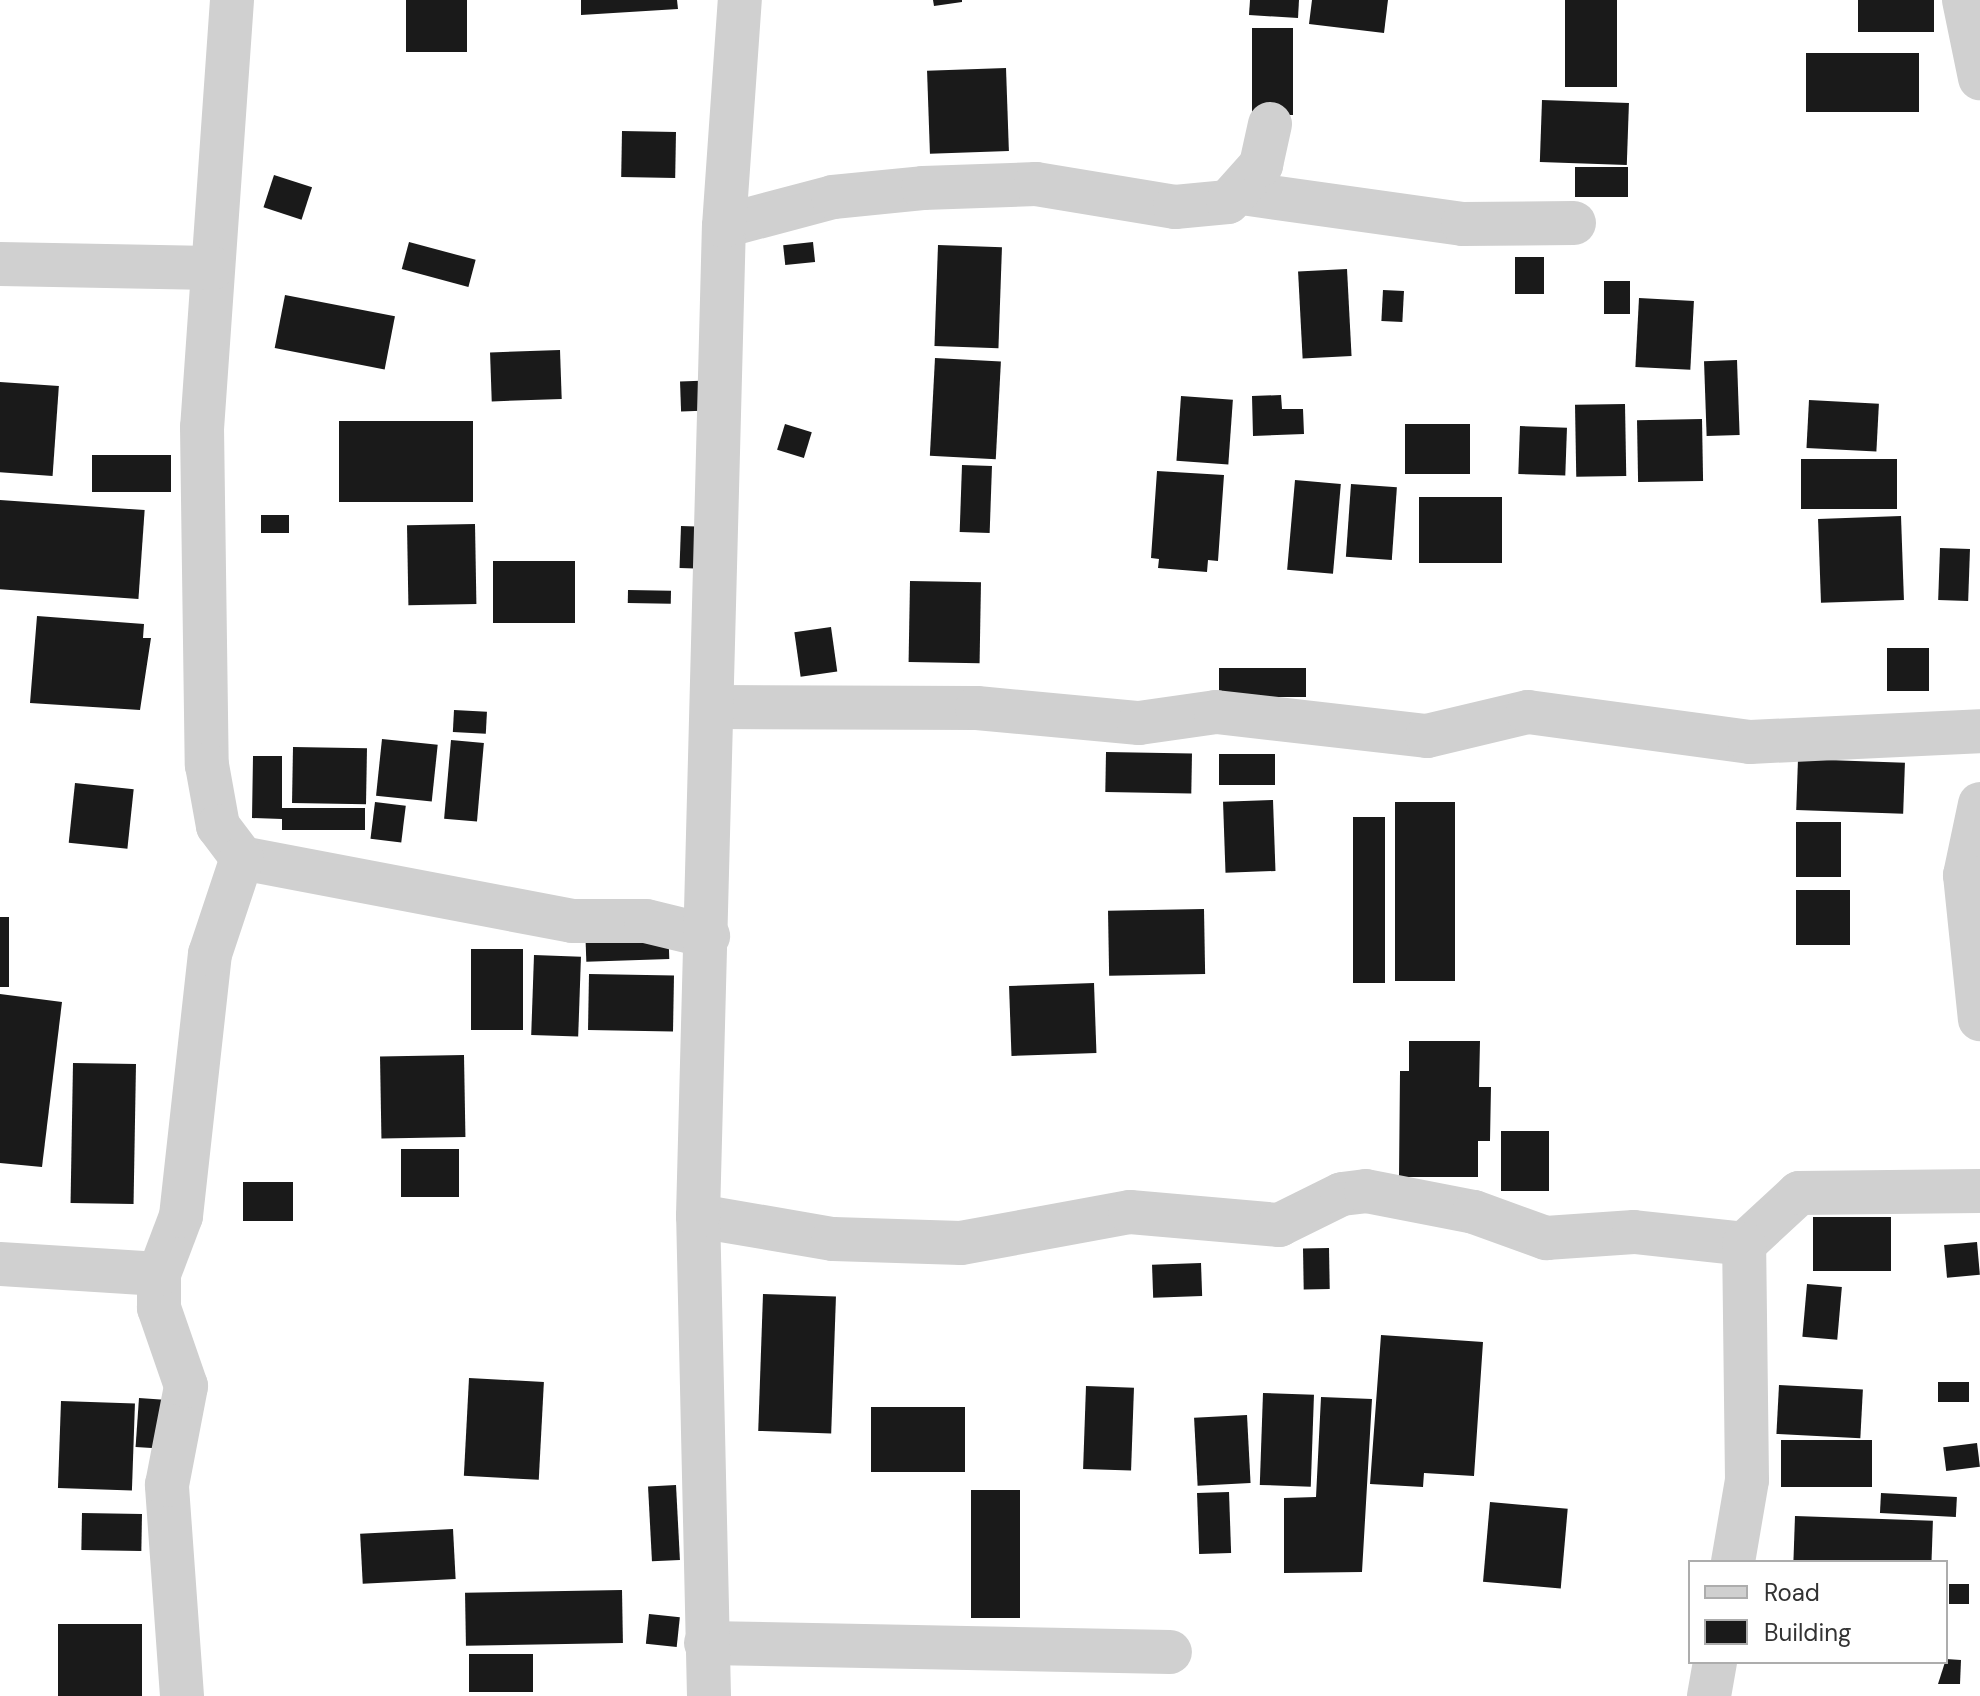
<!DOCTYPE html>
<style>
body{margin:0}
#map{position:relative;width:1980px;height:1696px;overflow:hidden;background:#fff;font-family:"DM Sans",sans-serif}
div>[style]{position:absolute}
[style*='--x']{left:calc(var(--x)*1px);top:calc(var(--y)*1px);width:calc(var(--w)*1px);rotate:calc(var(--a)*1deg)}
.building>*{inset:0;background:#1a1a1a;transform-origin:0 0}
.minor>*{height:44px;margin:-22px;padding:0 22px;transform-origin:22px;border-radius:22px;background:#d0d0d0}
span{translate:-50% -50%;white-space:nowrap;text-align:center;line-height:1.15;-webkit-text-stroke:8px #fff;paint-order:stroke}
.legend{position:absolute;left:1688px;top:1560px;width:260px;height:104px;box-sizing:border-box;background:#fff;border:2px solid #adadad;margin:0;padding:10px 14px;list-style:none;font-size:24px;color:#333}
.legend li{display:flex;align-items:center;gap:16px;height:40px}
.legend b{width:40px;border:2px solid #adadad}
</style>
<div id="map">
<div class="building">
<div style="left:406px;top:0;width:61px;height:52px"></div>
<div style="clip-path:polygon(581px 0,677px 0,678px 9px,581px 15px)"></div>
<div style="clip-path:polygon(933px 0,962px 0,962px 2px,934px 6px)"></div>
<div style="clip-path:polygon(1250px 0,1299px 0,1298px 18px,1249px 15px)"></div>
<div style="clip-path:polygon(1312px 0,1388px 0,1384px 33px,1309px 24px)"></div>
<div style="left:1565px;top:0;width:52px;height:87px"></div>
<div style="left:1858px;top:0;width:76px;height:32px"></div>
<div style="left:1252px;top:28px;width:41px;height:87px"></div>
<div style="left:1806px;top:53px;width:113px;height:59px"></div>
<div style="left:1006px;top:68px;width:83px;height:79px;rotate:88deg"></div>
<div style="left:1542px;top:100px;width:87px;height:62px;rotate:2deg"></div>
<div style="left:622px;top:131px;width:54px;height:46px;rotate:1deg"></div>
<div style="left:1575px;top:167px;width:53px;height:30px"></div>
<div style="left:274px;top:175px;width:40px;height:34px;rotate:18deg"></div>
<div style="left:409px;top:242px;width:69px;height:28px;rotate:15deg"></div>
<div style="left:813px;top:242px;width:20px;height:30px;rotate:84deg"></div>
<div style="left:938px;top:245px;width:64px;height:101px;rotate:2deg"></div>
<div style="left:1515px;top:257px;width:29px;height:37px"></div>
<div style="left:1347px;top:269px;width:87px;height:49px;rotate:87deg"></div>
<div style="left:1604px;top:281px;width:26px;height:33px"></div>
<div style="left:1383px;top:290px;width:21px;height:31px;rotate:3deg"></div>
<div style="left:285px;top:295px;width:112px;height:54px;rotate:11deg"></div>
<div style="left:1639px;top:298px;width:55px;height:69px;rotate:3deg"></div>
<div style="left:560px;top:350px;width:49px;height:70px;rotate:88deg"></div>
<div style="left:935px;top:358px;width:66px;height:98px;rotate:3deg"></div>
<div style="left:1737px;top:360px;width:75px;height:33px;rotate:88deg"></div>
<div style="left:721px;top:380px;width:30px;height:41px;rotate:88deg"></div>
<div style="left:0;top:382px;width:59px;height:90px;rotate:4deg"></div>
<div style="clip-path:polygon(1281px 395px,1282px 409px,1303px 409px,1304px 434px,1253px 436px,1252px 396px)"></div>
<div style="left:1181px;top:396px;width:52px;height:65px;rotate:4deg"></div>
<div style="left:1809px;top:400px;width:70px;height:48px;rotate:3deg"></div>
<div style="left:1625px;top:404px;width:72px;height:50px;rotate:89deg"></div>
<div style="left:1702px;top:419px;width:62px;height:65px;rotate:89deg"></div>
<div style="left:339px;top:421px;width:134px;height:81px"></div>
<div style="left:785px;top:424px;width:28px;height:27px;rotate:17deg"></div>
<div style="left:1470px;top:424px;width:50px;height:65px;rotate:90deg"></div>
<div style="left:1520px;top:426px;width:47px;height:48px;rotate:2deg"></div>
<div style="left:92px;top:455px;width:79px;height:37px"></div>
<div style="left:1897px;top:459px;width:50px;height:96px;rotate:90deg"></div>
<div style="left:962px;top:465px;width:30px;height:67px;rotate:2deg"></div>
<div style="clip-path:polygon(1157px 471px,1224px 475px,1218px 561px,1208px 560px,1207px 572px,1158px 568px,1159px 559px,1151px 558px)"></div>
<div style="left:1295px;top:480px;width:46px;height:90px;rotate:5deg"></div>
<div style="left:1351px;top:484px;width:46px;height:73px;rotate:4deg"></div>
<div style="left:1419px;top:497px;width:83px;height:66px"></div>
<div style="left:0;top:500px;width:145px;height:89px;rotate:4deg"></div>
<div style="left:261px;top:515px;width:28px;height:18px"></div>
<div style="left:1901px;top:516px;width:84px;height:83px;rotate:88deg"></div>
<div style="left:475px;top:524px;width:80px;height:68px;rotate:89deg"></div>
<div style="left:681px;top:526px;width:31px;height:42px;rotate:2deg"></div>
<div style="left:1940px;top:548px;width:30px;height:52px;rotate:2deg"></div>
<div style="left:575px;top:561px;width:62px;height:82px;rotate:90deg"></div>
<div style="left:910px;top:581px;width:71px;height:81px;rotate:1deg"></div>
<div style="left:628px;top:590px;width:43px;height:13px;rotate:1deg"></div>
<div style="clip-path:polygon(37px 616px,144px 624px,143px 638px,151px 638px,140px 710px,30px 703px)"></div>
<div style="left:831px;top:627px;width:45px;height:37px;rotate:82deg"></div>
<div style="left:1929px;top:648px;width:43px;height:42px;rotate:90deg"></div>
<div style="left:1306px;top:668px;width:29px;height:87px;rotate:90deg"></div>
<div style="left:454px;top:710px;width:33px;height:22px;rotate:3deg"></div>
<div style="left:382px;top:739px;width:56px;height:57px;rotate:6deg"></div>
<div style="left:451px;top:740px;width:33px;height:79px;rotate:5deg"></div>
<div style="left:293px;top:747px;width:74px;height:56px;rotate:1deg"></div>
<div style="left:1106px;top:752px;width:86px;height:40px;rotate:1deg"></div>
<div style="left:1219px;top:754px;width:56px;height:31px"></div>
<div style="clip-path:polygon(253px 756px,282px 756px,282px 808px,365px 808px,365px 830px,282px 830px,282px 819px,252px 818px)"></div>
<div style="left:1798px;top:759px;width:107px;height:51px;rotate:2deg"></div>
<div style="left:75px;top:783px;width:59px;height:60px;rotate:6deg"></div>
<div style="left:1273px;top:800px;width:71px;height:50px;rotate:88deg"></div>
<div style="left:375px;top:802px;width:31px;height:37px;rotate:7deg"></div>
<div style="left:1455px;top:802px;width:179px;height:60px;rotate:90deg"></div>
<div style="left:1353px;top:817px;width:32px;height:166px"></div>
<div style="left:1796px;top:822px;width:45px;height:55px"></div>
<div style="left:1796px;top:890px;width:54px;height:55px"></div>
<div style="left:1204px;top:909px;width:65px;height:96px;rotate:89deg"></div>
<div style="left:0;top:917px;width:9px;height:70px"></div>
<div style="left:668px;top:922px;width:37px;height:83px;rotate:88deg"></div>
<div style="left:471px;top:949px;width:52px;height:81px"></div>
<div style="left:534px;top:955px;width:47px;height:80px;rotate:2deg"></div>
<div style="left:589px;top:974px;width:85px;height:56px;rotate:1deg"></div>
<div style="left:1094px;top:983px;width:70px;height:85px;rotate:88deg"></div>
<div style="clip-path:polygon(0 994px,62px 1002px,42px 1167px,0 1163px)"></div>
<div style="clip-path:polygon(1409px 1041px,1480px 1041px,1479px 1087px,1491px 1087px,1490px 1141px,1478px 1141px,1478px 1177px,1399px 1177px,1400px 1071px,1409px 1071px)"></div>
<div style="left:464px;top:1055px;width:82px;height:84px;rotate:89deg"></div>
<div style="left:73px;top:1063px;width:63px;height:140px;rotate:1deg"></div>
<div style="left:1501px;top:1131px;width:48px;height:60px"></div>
<div style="left:401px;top:1149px;width:58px;height:48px"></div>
<div style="left:243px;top:1182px;width:50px;height:39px"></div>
<div style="left:1891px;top:1217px;width:54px;height:78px;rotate:90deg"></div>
<div style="left:1977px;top:1242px;width:33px;height:33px;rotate:85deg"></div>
<div style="left:1329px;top:1248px;width:41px;height:26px;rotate:89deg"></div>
<div style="left:1201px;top:1263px;width:33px;height:49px;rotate:88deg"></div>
<div style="left:1807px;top:1284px;width:35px;height:53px;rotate:5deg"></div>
<div style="left:763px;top:1294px;width:73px;height:137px;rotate:2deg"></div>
<div style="clip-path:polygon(1381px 1335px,1483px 1342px,1474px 1476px,1424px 1473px,1423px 1487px,1370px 1484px)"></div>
<div style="left:469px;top:1378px;width:75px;height:98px;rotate:3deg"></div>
<div style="left:1969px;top:1382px;width:20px;height:31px;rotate:90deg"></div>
<div style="left:1779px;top:1385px;width:84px;height:49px;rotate:3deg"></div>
<div style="left:1086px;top:1386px;width:48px;height:83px;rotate:2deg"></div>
<div style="left:1263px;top:1393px;width:51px;height:92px;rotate:2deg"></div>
<div style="clip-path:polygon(1321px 1397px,1372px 1399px,1362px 1572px,1284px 1573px,1284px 1498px,1316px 1497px)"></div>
<div style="left:139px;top:1398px;width:32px;height:49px;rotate:4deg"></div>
<div style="left:61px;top:1401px;width:74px;height:87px;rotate:2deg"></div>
<div style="left:965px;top:1407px;width:65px;height:94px;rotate:90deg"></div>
<div style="left:1247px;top:1415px;width:68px;height:53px;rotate:87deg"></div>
<div style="left:1781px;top:1440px;width:91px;height:47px"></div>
<div style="left:1977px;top:1443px;width:24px;height:34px;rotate:83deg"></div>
<div style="left:676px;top:1485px;width:75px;height:28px;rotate:87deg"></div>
<div style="left:971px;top:1490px;width:49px;height:128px"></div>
<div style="left:1229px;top:1492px;width:61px;height:32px;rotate:88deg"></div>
<div style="left:1881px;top:1493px;width:76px;height:20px;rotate:3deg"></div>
<div style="left:1490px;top:1502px;width:78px;height:80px;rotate:5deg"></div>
<div style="left:82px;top:1513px;width:60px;height:37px;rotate:1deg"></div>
<div style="left:1795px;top:1516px;width:138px;height:46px;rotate:2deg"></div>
<div style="left:453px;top:1529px;width:50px;height:93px;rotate:87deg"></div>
<div style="left:1949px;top:1584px;width:20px;height:20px"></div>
<div style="left:622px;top:1590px;width:53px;height:157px;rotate:89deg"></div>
<div style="left:649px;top:1614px;width:31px;height:30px;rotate:6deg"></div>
<div style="left:142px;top:1624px;width:72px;height:84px;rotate:90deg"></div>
<div style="left:469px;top:1654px;width:64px;height:38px"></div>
<div style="clip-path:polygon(1946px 1659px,1961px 1660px,1960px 1684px,1938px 1684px)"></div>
</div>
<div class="minor">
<div style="--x:232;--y:0;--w:428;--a:94"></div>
<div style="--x:202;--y:427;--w:338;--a:89.2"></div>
<div style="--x:207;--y:765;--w:62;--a:79.8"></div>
<div style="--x:218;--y:826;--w:40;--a:53"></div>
<div style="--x:242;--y:858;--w:336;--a:10.8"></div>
<div style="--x:572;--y:921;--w:74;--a:0"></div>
<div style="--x:646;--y:921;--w:64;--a:13.6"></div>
<div style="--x:1964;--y:0;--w:80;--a:78.4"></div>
<div style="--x:1242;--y:193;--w:223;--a:8"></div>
<div style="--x:1463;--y:224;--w:111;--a:-0.5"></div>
<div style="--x:724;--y:226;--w:113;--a:-14.9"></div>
<div style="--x:833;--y:197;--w:90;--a:-5.7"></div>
<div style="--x:923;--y:188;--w:113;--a:-2"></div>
<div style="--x:1036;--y:184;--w:141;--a:9.4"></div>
<div style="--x:1175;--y:207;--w:53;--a:-5.4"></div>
<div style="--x:1228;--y:202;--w:50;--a:-48.3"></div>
<div style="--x:1261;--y:165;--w:42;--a:-77.6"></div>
<div style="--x:0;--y:264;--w:212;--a:1.1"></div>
<div style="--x:715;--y:707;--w:262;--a:0.2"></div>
<div style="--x:977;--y:708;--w:163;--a:5.3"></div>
<div style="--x:1139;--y:723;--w:78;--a:-8.1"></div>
<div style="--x:1216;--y:712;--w:212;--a:6.5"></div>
<div style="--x:1427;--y:736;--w:104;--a:-13.4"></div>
<div style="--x:1528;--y:712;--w:224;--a:7.7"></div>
<div style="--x:1750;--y:742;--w:230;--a:-2.7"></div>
<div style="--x:1980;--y:804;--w:73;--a:101.9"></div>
<div style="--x:1965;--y:875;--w:145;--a:84.1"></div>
<div style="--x:698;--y:1216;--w:137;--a:9.7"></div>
<div style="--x:833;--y:1239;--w:128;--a:1.8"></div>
<div style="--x:961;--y:1243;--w:172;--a:-10.4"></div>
<div style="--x:1130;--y:1212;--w:150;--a:5"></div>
<div style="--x:1279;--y:1225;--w:70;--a:-26.2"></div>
<div style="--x:1342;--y:1194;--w:24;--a:-7"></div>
<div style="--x:1366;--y:1191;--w:110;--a:11"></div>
<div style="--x:1474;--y:1212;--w:77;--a:19.9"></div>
<div style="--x:1546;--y:1238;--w:88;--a:-3.9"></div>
<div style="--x:1634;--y:1232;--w:111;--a:6.2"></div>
<div style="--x:1744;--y:1244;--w:75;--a:-42.8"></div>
<div style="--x:1799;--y:1193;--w:181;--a:-0.6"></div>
<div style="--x:0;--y:1264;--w:159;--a:3.6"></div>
<div style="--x:1733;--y:1562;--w:83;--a:-80.3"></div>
<div style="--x:1747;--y:1480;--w:236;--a:-90.7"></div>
<div style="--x:706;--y:1643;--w:464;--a:1.1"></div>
<div style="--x:182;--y:1696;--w:212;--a:-94.1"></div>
<div style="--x:167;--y:1485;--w:101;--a:-79.1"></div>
<div style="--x:186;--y:1386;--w:83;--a:-109.1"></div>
<div style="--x:159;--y:1308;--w:34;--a:-90"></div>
<div style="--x:159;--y:1274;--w:62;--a:-69.2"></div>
<div style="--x:181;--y:1216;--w:264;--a:-83.7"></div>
<div style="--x:210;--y:954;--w:101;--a:-71.6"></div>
<div style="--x:709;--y:1696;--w:480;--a:-91.3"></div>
<div style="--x:698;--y:1216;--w:990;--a:-88.5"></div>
<div style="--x:724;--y:226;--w:227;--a:-86"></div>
<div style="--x:1709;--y:1696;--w:35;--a:-80"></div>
</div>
<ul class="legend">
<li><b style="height:10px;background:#d0d0d0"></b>Road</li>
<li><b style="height:22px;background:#1a1a1a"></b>Building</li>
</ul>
</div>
